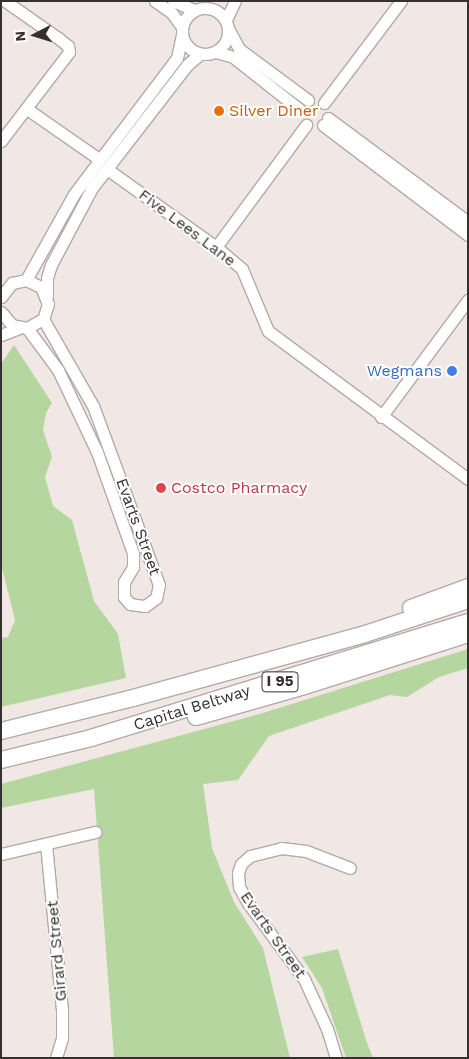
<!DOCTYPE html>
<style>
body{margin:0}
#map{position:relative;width:469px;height:1059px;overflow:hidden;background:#f1e7e4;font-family:"Work Sans",sans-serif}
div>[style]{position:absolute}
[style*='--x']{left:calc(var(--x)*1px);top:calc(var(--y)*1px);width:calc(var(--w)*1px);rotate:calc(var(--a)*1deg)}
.green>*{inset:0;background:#b5d79f}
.roads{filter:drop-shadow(1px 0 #b3aaa7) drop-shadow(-1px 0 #b3aaa7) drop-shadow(0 1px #b3aaa7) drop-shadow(0 -1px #b3aaa7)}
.minor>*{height:11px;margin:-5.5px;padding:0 5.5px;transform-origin:5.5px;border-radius:5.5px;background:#fff}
.minor>.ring{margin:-5.5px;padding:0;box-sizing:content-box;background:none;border:11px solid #fff;border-radius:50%}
.highway>*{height:16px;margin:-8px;padding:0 8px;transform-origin:8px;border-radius:8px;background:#fff}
.dots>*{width:14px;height:14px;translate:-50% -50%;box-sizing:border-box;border:2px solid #fff;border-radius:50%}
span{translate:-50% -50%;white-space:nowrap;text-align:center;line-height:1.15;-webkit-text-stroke:4px #fff;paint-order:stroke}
.shield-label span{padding:1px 4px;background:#fff;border:1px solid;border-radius:4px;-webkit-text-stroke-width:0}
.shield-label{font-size:15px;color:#353130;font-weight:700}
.food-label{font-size:16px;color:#c56008}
.left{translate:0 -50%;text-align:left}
.street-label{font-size:16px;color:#353130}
.shop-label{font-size:16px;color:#366cbe}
.right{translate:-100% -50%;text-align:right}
.health-label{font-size:16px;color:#be3a42}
.frame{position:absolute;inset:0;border:2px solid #353130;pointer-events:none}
.north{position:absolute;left:10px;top:10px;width:50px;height:50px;-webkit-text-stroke:4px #fff;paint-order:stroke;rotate:265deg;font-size:14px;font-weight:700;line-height:20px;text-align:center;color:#353130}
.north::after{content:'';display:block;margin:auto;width:18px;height:22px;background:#353130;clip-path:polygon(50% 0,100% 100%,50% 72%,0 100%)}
</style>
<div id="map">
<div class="green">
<div style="clip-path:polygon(14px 345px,52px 403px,46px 413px,43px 430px,52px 457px,45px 477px,53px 506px,72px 520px,94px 601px,118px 634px,126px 678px,1px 707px,1px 638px,8px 637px,15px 620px,1px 564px,1px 364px)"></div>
<div style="clip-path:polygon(468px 649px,468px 668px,439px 677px,407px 697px,390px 695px,269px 736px,238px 780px,203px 784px,212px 848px,234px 902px,263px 948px,290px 1058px,114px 1058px,94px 789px,1px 808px,1px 784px,263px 713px)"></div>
<div style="clip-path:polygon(338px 949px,367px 1043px,373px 1058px,346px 1058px,322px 988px,302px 957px)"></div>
</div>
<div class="roads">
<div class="minor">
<div style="--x:155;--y:1;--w:19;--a:35"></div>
<div style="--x:171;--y:12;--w:19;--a:54"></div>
<div style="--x:173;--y:1;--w:23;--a:23"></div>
<div class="ring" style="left:182px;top:8px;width:35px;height:35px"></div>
<div style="--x:226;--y:20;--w:21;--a:-65"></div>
<div style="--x:229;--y:30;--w:21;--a:62"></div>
<div style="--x:239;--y:49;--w:86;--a:36.5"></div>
<div style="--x:216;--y:52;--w:18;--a:16"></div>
<div style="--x:233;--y:57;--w:85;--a:38.3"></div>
<div style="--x:324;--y:103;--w:128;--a:-53"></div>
<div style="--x:27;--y:109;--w:88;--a:34.8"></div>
<div style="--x:328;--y:118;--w:174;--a:36.6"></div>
<div style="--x:323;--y:125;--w:182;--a:37.2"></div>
<div style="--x:1;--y:141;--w:112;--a:-52.6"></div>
<div style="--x:69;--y:52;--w:6;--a:-99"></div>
<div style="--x:68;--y:46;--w:13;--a:-141"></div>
<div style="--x:58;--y:38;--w:65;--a:-145.1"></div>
<div style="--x:107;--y:169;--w:134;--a:35.6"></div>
<div style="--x:216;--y:247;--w:34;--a:40"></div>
<div style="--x:242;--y:269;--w:67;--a:67.2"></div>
<div style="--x:268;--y:331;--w:249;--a:36.5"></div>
<div style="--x:216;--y:247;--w:152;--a:-53.6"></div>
<div style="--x:26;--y:280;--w:98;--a:-60.8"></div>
<div style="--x:74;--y:194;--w:171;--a:-52.9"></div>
<div style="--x:177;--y:58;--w:24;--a:-78"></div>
<div style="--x:47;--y:296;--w:18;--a:-90"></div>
<div style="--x:47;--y:278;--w:14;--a:-73"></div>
<div style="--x:51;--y:265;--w:87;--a:-62"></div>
<div style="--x:92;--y:188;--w:155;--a:-52.3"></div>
<div style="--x:187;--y:65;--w:17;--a:-40"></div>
<div style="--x:1;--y:297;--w:18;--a:-52"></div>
<div style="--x:12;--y:283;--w:14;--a:-12"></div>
<div style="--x:26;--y:280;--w:17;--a:25"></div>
<div style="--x:41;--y:287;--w:18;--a:68"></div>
<div style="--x:48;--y:304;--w:16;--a:108"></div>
<div style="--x:43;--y:319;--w:18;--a:151"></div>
<div style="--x:27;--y:328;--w:15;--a:-169"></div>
<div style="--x:12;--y:325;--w:17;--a:-130"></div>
<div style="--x:27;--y:328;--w:52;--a:53.6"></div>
<div style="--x:58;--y:370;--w:91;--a:64.6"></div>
<div style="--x:97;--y:452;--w:107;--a:70.4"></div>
<div style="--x:133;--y:553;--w:14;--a:90"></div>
<div style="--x:133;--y:567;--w:17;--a:121"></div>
<div style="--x:124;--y:582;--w:15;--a:90"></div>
<div style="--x:124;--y:597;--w:9;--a:49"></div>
<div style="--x:130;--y:604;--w:15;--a:8"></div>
<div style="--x:145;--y:606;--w:14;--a:-36"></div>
<div style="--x:156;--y:598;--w:13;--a:-77"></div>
<div style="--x:159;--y:585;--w:191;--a:-110.2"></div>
<div style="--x:93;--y:406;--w:100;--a:-119.9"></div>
<div style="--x:1;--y:335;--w:19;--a:-21"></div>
<div style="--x:381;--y:417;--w:146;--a:-53.4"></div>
<div style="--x:46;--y:844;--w:166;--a:84.5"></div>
<div style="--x:62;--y:1009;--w:29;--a:90"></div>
<div style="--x:62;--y:1038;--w:21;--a:107"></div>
<div style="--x:1;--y:854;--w:97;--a:-13.2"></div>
<div style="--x:336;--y:1058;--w:30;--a:-107"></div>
<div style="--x:327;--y:1029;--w:55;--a:-114.7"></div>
<div style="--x:304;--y:979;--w:94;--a:-126.4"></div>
<div style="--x:248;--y:903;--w:18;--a:-119"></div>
<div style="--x:239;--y:887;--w:14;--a:-94"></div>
<div style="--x:238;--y:873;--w:9;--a:-72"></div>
<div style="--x:241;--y:864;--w:12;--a:-42"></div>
<div style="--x:250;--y:856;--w:32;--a:-14"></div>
<div style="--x:281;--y:848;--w:25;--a:7"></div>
<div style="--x:306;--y:851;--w:47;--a:21.1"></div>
</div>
<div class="highway">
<div style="--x:411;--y:608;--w:61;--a:-20.2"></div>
<div style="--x:196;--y:717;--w:113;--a:-15.9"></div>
<div style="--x:305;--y:686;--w:171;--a:-17.7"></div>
<div style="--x:1;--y:731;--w:136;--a:-14"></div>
<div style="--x:133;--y:698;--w:241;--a:-15.4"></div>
<div style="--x:365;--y:634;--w:108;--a:-18.3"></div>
<div style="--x:1;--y:760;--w:93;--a:-13.7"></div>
<div style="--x:91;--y:738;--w:394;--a:-17.1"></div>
</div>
</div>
<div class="dots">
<div style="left:219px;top:111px;background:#e8710a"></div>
<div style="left:452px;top:371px;background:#3f7fe0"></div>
<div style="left:161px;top:488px;background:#e0444e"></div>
</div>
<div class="shield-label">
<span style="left:280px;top:682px">I 95</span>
</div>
<div class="food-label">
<span class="left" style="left:229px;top:111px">Silver Diner</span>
</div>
<div class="street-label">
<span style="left:187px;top:228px;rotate:37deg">Five Lees Lane</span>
<span style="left:138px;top:527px;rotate:70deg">Evarts Street</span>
<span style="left:192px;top:708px;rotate:-17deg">Capital Beltway</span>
<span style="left:273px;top:935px;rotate:55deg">Evarts Street</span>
<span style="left:57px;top:951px;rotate:-95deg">Girard Street</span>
</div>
<div class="shop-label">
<span class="right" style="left:442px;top:371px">Wegmans</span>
</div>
<div class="health-label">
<span class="left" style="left:171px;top:488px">Costco Pharmacy</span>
</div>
<div class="frame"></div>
<div class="north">N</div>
</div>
